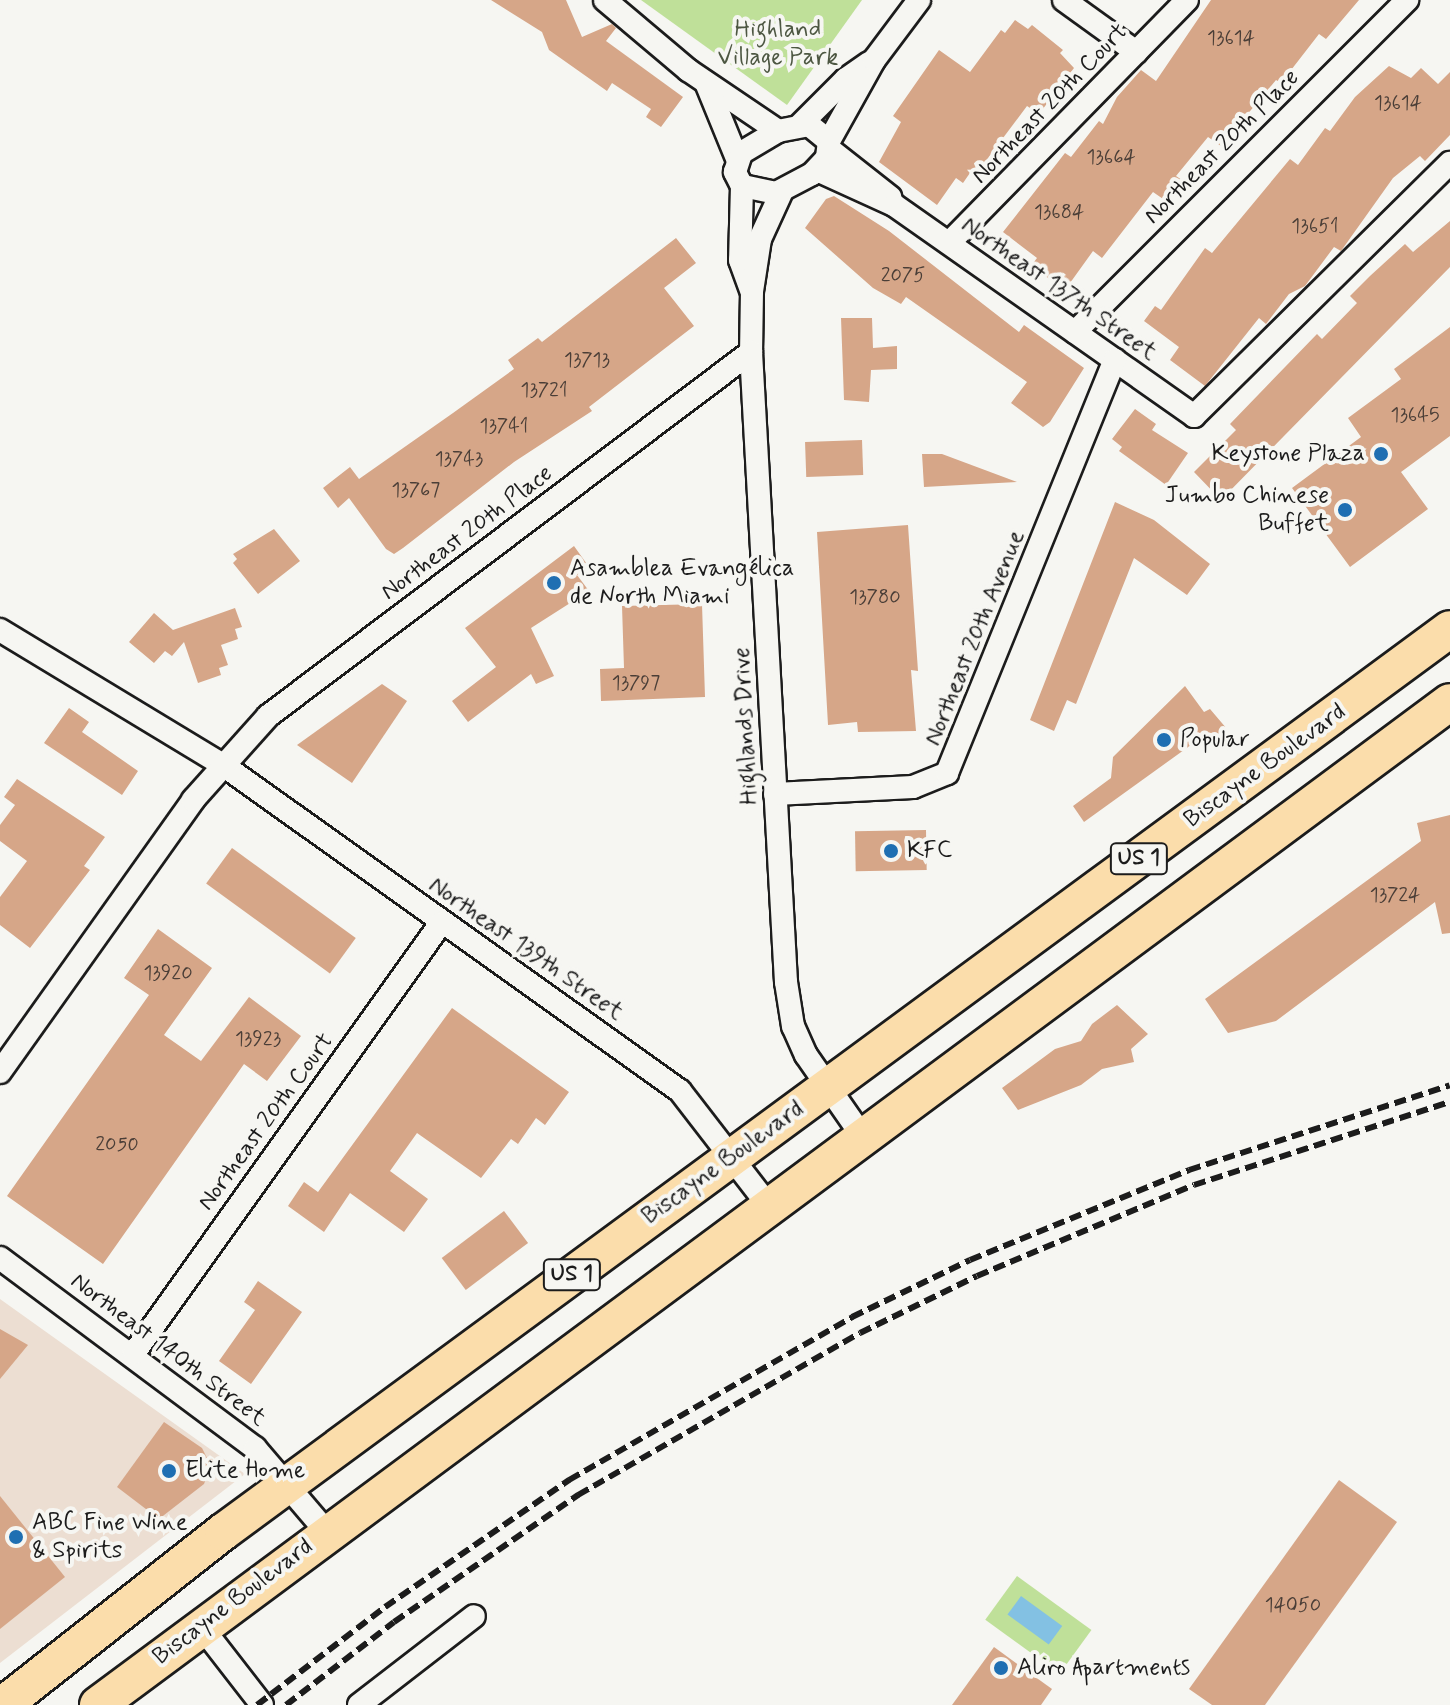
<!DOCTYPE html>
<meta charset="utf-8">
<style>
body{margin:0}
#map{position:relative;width:1450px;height:1705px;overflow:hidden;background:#f6f6f2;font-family:Mynerve,sans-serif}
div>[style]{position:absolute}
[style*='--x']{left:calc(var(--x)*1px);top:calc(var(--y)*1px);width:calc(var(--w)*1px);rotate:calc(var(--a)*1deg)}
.built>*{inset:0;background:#ecded2}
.green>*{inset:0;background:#bfe099;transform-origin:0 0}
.water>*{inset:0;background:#83c1e3;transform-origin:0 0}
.building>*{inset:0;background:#d6a688;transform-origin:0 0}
.roads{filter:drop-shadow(2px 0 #1c1c1c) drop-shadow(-2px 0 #1c1c1c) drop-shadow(0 2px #1c1c1c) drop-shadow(0 -2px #1c1c1c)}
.street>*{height:22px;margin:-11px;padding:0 11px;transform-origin:11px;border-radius:11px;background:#f6f6f2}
.primary>*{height:36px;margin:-18px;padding:0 18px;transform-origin:18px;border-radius:18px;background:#fbddab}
.rail>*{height:6px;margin-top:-3px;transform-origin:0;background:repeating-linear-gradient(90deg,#1c1c1c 0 12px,transparent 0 18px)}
.dots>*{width:22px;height:22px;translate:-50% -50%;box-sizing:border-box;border:4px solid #f6f6f2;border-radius:50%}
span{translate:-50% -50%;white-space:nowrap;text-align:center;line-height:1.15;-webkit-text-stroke:8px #f6f6f2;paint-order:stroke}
.number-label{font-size:20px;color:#4a3e37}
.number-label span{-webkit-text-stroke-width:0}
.shield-label span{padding:2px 6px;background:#f6f6f2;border:2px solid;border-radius:6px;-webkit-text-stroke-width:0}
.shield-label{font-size:22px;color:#1c1c1c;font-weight:700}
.park-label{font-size:24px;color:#4d5742}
.street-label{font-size:24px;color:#1c1c1c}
.poi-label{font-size:24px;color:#1c1c1c}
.right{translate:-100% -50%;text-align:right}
.left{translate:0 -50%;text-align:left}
</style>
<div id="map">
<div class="built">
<div style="clip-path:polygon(0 1299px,245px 1474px,0 1663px)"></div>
</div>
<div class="green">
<div style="clip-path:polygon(641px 0,862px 0,787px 105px)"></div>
<div style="left:1017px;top:1576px;width:92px;height:54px;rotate:36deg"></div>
</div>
<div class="water">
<div style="left:1021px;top:1596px;width:51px;height:23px;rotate:36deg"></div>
</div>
<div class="building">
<div style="clip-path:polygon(491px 0,566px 0,582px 37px,612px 24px,616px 28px,606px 41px,683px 97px,661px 127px,646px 117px,651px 109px,612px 83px,607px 91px,549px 50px,542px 32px)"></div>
<div style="clip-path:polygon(1211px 0,1359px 0,1326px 39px,1319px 34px,1281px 83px,1276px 80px,1221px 146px,1208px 137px,1176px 176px,1182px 180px,1166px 201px,1153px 192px,1102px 258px,1093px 251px,1065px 290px,1031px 266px,1037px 258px,1003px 232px,1065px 153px,1071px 157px,1099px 121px,1103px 124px,1117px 97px,1141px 70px,1156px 81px)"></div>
<div style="clip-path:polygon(1015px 20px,1028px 29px,1032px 25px,1063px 50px,1060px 53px,1074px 68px,1039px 114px,1027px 106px,976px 174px,972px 170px,963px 183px,956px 178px,937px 205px,879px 162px,901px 122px,893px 116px,939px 50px,970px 72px,1001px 30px,1005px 33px)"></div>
<div style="clip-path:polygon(1389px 66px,1411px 78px,1421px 68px,1438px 84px,1450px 72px,1450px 135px,1425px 161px,1420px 156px,1393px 178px,1341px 251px,1334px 247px,1305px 286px,1289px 294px,1266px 324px,1259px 318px,1205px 386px,1170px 360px,1179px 347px,1144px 321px,1155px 306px,1161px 310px,1205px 248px,1212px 253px,1290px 159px,1298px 165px,1325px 128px,1330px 131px,1355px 97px)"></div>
<div style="clip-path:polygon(834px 196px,889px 231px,1019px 332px,1024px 325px,1084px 368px,1050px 422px,1043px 427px,1011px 403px,1027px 382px,906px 297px,901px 304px,873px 288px,805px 228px,826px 199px)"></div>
<div style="clip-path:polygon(1450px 221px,1450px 267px,1221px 500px,1194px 472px,1236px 430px,1230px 424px,1317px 334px,1322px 339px,1357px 303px,1350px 296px,1370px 276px,1405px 244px,1413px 252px)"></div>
<div style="clip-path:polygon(676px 238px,696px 263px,664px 288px,694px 326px,589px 407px,592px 411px,514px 462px,403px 548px,394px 554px,386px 549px,349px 498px,338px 508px,323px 488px,350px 467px,359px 479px,453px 413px,514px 369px,508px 360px,538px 338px,542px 342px)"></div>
<div style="clip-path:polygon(841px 318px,872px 318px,873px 348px,897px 346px,897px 369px,871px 370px,869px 402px,844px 400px)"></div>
<div style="clip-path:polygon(1450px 327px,1450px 436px,1401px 472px,1428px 509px,1350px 567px,1292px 488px,1361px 437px,1348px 418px,1401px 379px,1394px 369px)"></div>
<div style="clip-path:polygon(1135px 409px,1156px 424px,1152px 430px,1188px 453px,1166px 485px,1119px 451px,1122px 447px,1112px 439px)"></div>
<div style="left:862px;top:440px;width:35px;height:57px;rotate:88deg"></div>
<div style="clip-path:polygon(922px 454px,942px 454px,1017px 482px,924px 487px)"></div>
<div style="clip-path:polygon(1115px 502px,1154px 520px,1210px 564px,1187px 595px,1134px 558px,1076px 704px,1067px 700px,1054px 731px,1030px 720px)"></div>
<div style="clip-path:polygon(908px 525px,918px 671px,911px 670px,916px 731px,858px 732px,857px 722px,828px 725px,817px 532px)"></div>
<div style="clip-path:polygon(274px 529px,300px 561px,258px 594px,233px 563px,237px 559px,233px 554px)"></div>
<div style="clip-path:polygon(574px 546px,589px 567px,577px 575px,589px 591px,531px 628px,554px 676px,536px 684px,531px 674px,468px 722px,452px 701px,496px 667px,465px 628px)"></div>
<div style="clip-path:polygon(702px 604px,705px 697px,601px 701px,600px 669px,624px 668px,622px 606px)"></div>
<div style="clip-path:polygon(235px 608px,242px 627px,235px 629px,238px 639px,221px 645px,228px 665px,219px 668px,221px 675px,198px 683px,184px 642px,172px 656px,165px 651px,154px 663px,129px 642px,154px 613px,173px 630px)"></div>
<div style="clip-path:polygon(382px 684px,407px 701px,352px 783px,297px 745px)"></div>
<div style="clip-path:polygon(1185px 686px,1204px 712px,1210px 709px,1227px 729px,1208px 743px,1202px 737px,1084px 822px,1073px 806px,1111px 778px,1113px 757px)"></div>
<div style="clip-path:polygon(69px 708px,89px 722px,82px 732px,138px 771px,122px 795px,44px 743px)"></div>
<div style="clip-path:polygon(17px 779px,105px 837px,84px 866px,90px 870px,30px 948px,0 925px,0 897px,27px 861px,0 841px,0 825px,15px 805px,4px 797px)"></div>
<div style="clip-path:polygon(1450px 815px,1450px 933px,1442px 934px,1435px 902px,1276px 1021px,1228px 1033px,1205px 999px,1421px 841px,1417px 823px)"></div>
<div style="left:926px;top:830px;width:40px;height:71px;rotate:89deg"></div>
<div style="left:232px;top:848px;width:153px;height:44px;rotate:36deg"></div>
<div style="clip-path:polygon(158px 929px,212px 968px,164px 1035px,201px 1061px,249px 997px,301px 1036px,267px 1081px,244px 1064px,103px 1264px,7px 1196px,149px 995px,124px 978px)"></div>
<div style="clip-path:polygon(1117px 1005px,1148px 1034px,1131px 1049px,1134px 1062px,1102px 1069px,1081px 1085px,1018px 1110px,1002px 1088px,1055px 1049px,1081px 1041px,1092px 1024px)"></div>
<div style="clip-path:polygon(452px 1008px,569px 1092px,545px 1125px,536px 1118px,518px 1144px,511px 1139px,481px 1178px,417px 1133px,390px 1171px,428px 1199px,404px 1232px,350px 1193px,324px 1232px,288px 1206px,304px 1182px,318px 1192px)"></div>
<div style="left:504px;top:1211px;width:40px;height:78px;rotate:53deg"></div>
<div style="clip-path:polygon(258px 1281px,302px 1312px,251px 1384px,219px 1361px,255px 1310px,244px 1302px)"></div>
<div style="clip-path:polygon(0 1329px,28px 1345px,0 1379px)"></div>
<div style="clip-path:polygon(164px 1422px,202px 1448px,211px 1466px,204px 1484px,159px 1519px,117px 1487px)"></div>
<div style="clip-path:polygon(1339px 1480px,1397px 1522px,1265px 1705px,1212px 1705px,1189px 1689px)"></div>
<div style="clip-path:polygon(0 1496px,65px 1577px,0 1629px)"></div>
<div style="clip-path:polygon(994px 1647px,1052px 1689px,1041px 1705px,952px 1705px)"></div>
</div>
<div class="roads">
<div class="street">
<div style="--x:605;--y:0;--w:109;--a:40.1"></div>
<div style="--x:688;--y:70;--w:109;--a:34.1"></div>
<div style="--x:1064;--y:0;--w:89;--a:35.8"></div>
<div style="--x:707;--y:85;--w:82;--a:67.8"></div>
<div style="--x:800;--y:125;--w:65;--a:-45"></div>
<div style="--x:846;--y:79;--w:28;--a:-35"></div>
<div style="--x:809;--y:125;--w:26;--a:39"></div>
<div style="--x:829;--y:141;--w:17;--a:97"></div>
<div style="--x:827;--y:158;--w:22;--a:133"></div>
<div style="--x:812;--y:174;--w:41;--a:152.2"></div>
<div style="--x:776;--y:193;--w:35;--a:-168"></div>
<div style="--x:742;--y:186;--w:16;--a:-117"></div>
<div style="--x:735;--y:172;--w:20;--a:-72"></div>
<div style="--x:741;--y:153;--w:43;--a:-30.7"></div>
<div style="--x:778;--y:131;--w:32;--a:-11"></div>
<div style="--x:829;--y:141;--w:93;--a:-60.9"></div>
<div style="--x:874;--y:60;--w:75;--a:-53.1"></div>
<div style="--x:829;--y:149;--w:78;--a:38.2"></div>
<div style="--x:817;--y:170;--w:85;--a:24.4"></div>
<div style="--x:894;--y:205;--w:367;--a:35.1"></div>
<div style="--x:1194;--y:416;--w:360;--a:-44.7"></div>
<div style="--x:742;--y:186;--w:74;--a:91.5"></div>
<div style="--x:740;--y:260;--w:32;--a:70"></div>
<div style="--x:782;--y:191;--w:53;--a:114.6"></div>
<div style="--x:760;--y:239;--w:53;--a:98.7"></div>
<div style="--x:752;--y:291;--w:61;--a:90.9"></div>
<div style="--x:751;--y:352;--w:631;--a:86.82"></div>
<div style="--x:786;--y:982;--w:45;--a:81"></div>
<div style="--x:793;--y:1026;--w:32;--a:66"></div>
<div style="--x:806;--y:1055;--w:100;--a:55.2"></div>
<div style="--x:949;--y:243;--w:340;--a:-45.6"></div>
<div style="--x:1075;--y:332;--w:470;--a:-45"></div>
<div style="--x:0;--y:630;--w:261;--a:31.2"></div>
<div style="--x:223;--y:765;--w:561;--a:35.5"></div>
<div style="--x:680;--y:1091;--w:145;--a:52.3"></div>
<div style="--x:775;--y:794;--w:138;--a:-2.9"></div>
<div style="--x:913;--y:787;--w:37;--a:-22"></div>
<div style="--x:947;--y:773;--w:446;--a:-67.9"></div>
<div style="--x:0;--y:1072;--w:334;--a:-54.6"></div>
<div style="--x:193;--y:800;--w:113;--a:-48.2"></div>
<div style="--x:268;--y:716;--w:605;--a:-37"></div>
<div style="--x:0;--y:1258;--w:318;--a:36.7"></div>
<div style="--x:255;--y:1448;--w:109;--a:49.5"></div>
<div style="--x:134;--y:1353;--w:528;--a:-54.47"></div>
<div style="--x:200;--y:1625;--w:101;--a:52.2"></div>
<div style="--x:359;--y:1705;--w:145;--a:-37.7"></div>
</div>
<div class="primary">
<div style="--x:3;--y:1705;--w:280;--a:-38.2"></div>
<div style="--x:223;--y:1532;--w:1523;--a:-36.35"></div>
<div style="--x:98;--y:1705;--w:1683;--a:-36.57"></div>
</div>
</div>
<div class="rail">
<div style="--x:257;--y:1705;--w:161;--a:-37.4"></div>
<div style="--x:385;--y:1607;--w:224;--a:-34.6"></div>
<div style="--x:569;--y:1480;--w:327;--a:-29.9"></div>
<div style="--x:852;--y:1317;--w:131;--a:-25.8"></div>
<div style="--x:970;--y:1260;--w:237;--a:-22.3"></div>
<div style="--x:1189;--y:1170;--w:274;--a:-18"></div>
<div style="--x:286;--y:1705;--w:136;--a:-37.5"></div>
<div style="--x:394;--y:1622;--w:224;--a:-34.6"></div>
<div style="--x:578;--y:1495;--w:325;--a:-29.9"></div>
<div style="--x:860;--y:1333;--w:130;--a:-26"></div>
<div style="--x:977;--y:1276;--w:235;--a:-22.8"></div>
<div style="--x:1194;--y:1185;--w:269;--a:-18"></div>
</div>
<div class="dots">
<div style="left:1381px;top:454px;background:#1f6fb2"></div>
<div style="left:1345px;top:510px;background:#1f6fb2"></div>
<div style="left:554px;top:583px;background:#1f6fb2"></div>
<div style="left:1164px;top:740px;background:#1f6fb2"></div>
<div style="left:891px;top:851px;background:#1f6fb2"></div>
<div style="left:169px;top:1471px;background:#1f6fb2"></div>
<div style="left:16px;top:1537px;background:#1f6fb2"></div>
<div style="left:1001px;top:1668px;background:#1f6fb2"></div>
</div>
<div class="number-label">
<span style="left:1231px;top:38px">13614</span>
<span style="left:1398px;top:103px">13614</span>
<span style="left:1111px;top:157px">13664</span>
<span style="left:1059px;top:212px">13684</span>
<span style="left:1315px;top:226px">13651</span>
<span style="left:903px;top:275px">2075</span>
<span style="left:587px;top:360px">13713</span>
<span style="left:544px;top:390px">13721</span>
<span style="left:1415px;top:415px">13645</span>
<span style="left:504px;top:426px">13741</span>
<span style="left:459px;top:459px">13743</span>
<span style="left:416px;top:490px">13767</span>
<span style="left:875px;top:597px">13780</span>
<span style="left:636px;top:683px">13797</span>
<span style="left:1395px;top:895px">13724</span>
<span style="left:168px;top:973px">13920</span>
<span style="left:258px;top:1039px">13923</span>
<span style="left:117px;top:1144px">2050</span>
<span style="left:1293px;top:1605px">14050</span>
</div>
<div class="shield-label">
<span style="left:1139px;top:859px">US 1</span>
<span style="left:572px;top:1275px">US 1</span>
</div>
<div class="park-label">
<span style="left:778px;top:44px">Highland<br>Village Park</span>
</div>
<div class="street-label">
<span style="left:1050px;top:104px;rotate:-46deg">Northeast 20th Court</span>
<span style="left:1222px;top:147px;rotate:-45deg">Northeast 20th Place</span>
<span style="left:1059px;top:289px;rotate:35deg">Northeast 137th Street</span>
<span style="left:467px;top:533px;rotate:-37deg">Northeast 20th Place</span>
<span style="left:975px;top:638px;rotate:-68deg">Northeast 20th Avenue</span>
<span style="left:746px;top:726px;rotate:-93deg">Highlands Drive</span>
<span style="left:1265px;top:766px;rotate:-36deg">Biscayne Boulevard</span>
<span style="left:526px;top:949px;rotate:35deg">Northeast 139th Street</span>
<span style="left:266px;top:1122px;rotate:-54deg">Northeast 20th Court</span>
<span style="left:723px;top:1163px;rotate:-36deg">Biscayne Boulevard</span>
<span style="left:168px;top:1350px;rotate:37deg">Northeast 140th Street</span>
<span style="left:233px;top:1602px;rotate:-37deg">Biscayne Boulevard</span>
</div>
<div class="poi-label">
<span class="right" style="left:1365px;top:454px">Keystone Plaza</span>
<span class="right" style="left:1329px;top:510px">Jumbo Chinese<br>Buffet</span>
<span class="left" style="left:570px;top:583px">Asamblea Evangélica<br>de North Miami</span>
<span class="left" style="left:1180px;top:740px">Popular</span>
<span class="left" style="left:907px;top:851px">KFC</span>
<span class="left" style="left:185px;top:1471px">Elite Home</span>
<span class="left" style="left:32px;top:1537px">ABC Fine Wine<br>&amp; Spirits</span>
<span class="left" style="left:1017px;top:1668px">Aliro Apartments</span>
</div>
</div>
